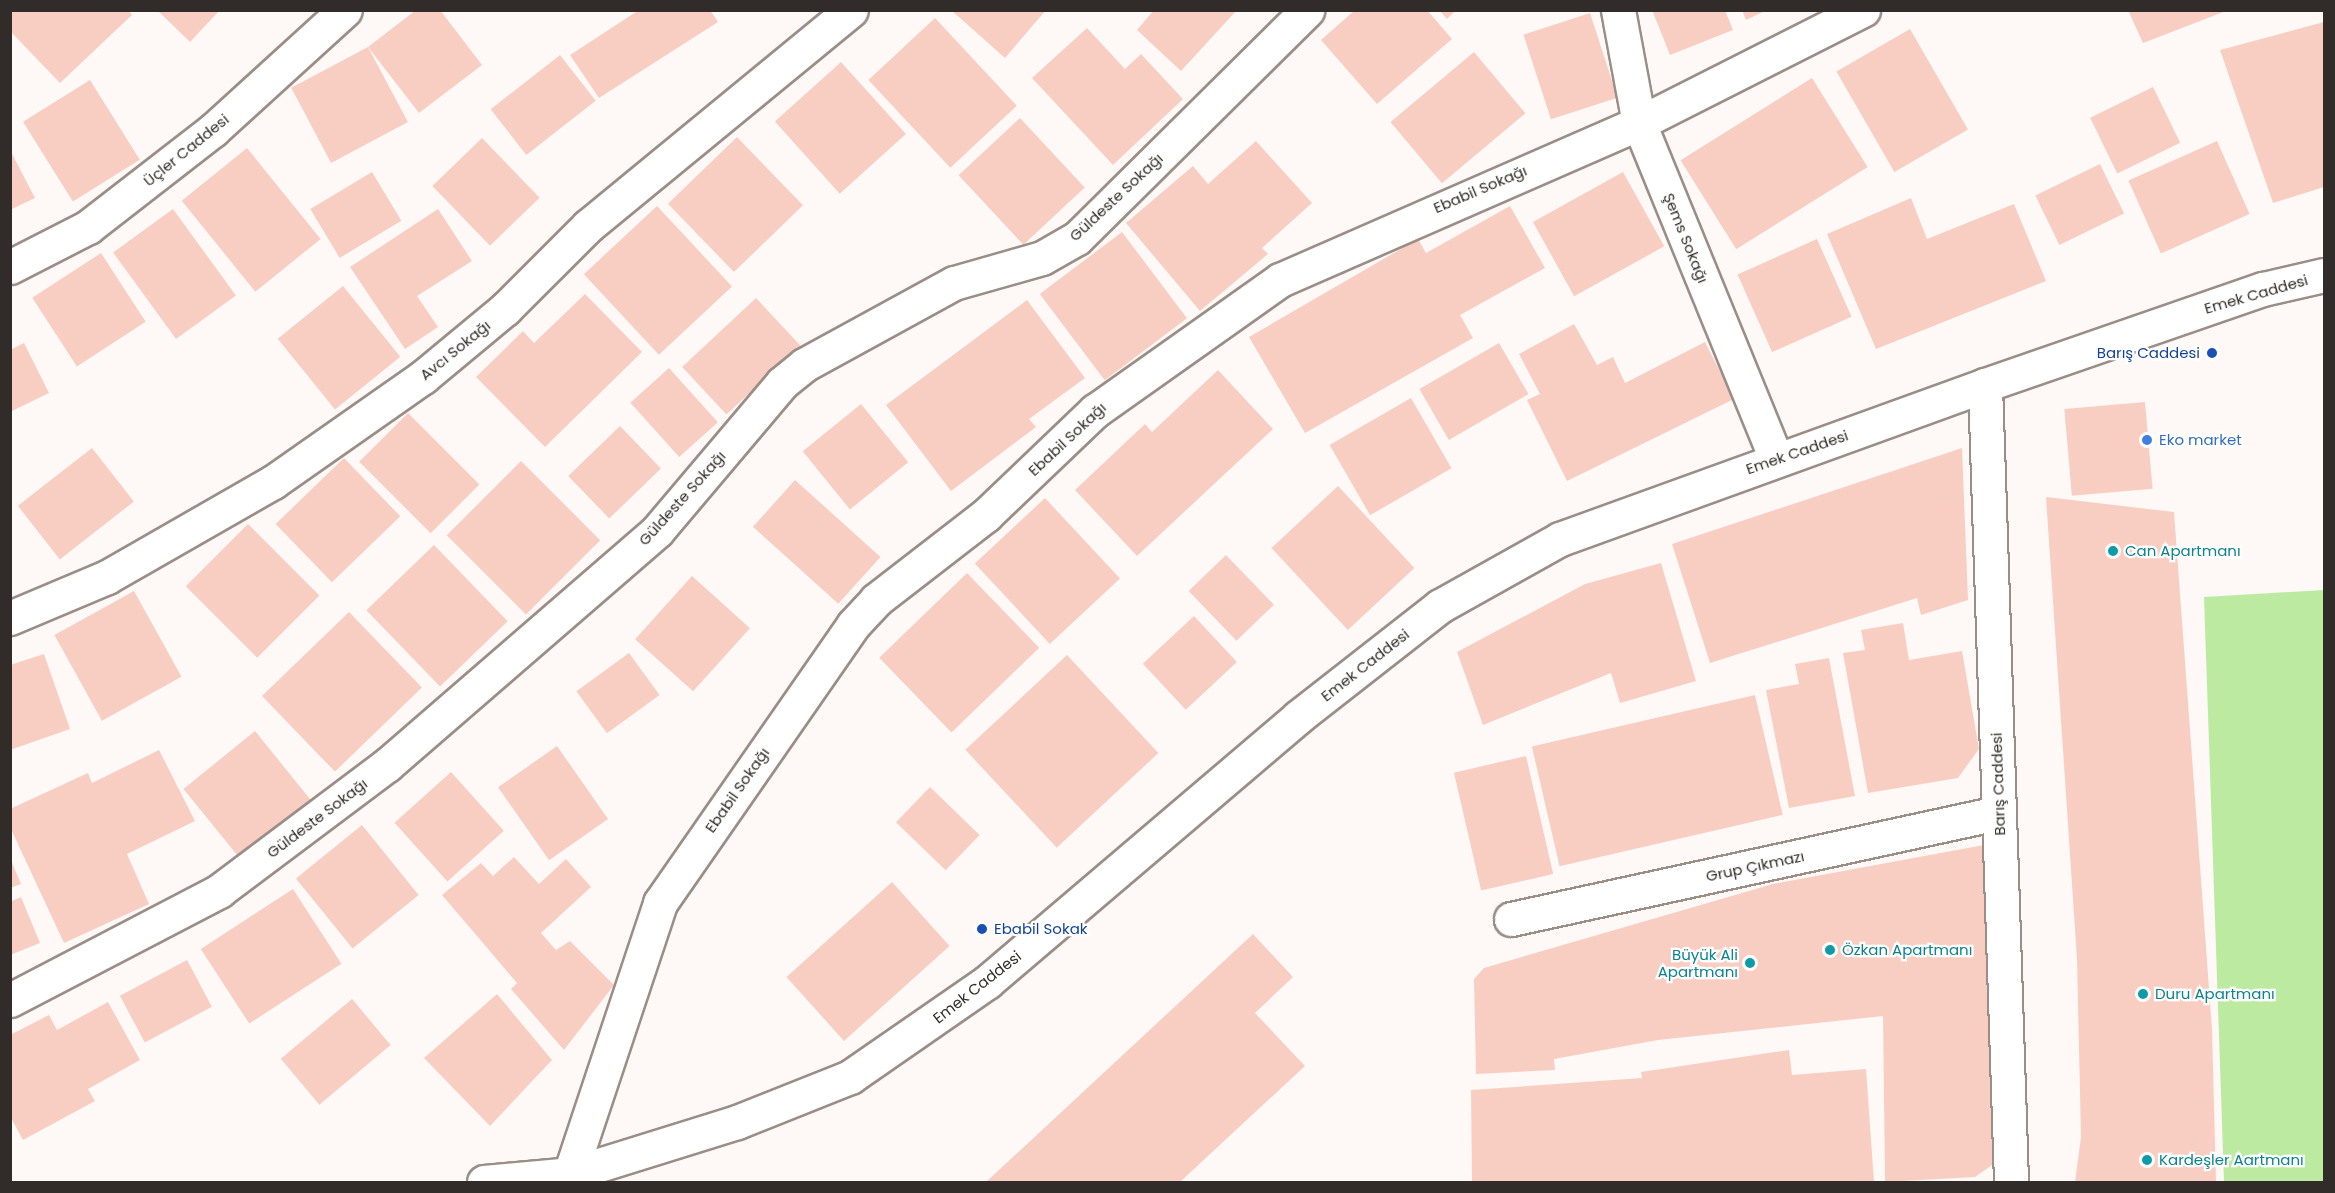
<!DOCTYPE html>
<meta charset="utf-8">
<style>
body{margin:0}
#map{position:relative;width:2335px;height:1193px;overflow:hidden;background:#fef9f6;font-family:Poppins,sans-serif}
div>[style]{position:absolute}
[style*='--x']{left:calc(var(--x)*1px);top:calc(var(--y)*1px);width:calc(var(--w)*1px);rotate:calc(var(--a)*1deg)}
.green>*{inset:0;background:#bceaa1}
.building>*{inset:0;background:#f9cec2;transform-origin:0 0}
.roads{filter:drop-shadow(2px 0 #9a8e87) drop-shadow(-2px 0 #9a8e87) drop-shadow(0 2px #9a8e87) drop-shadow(0 -2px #9a8e87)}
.minor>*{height:33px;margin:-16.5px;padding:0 16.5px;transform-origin:16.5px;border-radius:16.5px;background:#fff}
.dots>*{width:16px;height:16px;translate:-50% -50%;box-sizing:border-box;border:3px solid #fff;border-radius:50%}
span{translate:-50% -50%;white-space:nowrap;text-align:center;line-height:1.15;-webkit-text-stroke:4.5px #fff;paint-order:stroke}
.street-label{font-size:15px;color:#312c29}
.transit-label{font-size:15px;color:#164399}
.right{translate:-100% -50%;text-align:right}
.left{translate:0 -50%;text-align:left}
.shop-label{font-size:15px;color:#366cbe}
.culture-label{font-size:15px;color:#0d838f}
.frame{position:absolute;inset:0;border:12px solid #312c29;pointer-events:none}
</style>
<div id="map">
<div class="green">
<div style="clip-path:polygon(2324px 590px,2324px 1182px,2224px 1182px,2204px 597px)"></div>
</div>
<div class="building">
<div style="clip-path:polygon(10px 10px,128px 10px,132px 15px,60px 83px,10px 31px)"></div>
<div style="clip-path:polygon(157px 10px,220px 10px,190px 42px)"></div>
<div style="clip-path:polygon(416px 10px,440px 10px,482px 65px,419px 113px,368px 47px)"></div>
<div style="clip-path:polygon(639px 10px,710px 10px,718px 22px,599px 98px,570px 55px)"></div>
<div style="clip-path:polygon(951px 10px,1046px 10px,1005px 58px)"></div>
<div style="clip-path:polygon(1154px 10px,1237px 10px,1181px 71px,1137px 30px)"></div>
<div style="clip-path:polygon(1355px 10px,1427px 10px,1452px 39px,1377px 104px,1321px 40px)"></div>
<div style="clip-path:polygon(1439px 10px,1456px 10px,1447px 19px)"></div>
<div style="clip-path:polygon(1652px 10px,1725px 10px,1733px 30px,1670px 55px)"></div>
<div style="clip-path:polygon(1742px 10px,1767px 10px,1746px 20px)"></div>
<div style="clip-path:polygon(2128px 10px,2226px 10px,2226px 11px,2143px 43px)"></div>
<div style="left:1590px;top:13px;width:89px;height:70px;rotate:72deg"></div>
<div style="left:935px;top:18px;width:120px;height:91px;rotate:47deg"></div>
<div style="clip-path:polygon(2324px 22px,2324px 187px,2273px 203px,2220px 50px)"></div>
<div style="clip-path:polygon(1087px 28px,1125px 69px,1141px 54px,1183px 99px,1113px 165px,1032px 78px)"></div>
<div style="left:1910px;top:29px;width:116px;height:85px;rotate:60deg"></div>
<div style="left:368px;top:47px;width:85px;height:87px;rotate:62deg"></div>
<div style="left:1474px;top:52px;width:80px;height:109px;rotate:50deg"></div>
<div style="left:560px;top:55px;width:58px;height:88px;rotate:52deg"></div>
<div style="left:841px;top:62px;width:97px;height:89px;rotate:48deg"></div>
<div style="left:1812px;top:78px;width:105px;height:155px;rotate:58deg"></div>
<div style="left:90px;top:80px;width:94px;height:79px;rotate:58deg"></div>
<div style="left:2153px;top:87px;width:62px;height:70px;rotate:64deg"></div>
<div style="left:1020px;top:118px;width:95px;height:84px;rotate:47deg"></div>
<div style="left:737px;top:137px;width:95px;height:96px;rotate:46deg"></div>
<div style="left:482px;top:138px;width:83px;height:69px;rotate:46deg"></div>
<div style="clip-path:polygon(1256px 141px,1312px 203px,1262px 248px,1268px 254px,1200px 311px,1126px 223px,1193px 166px,1208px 184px)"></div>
<div style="left:2217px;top:141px;width:80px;height:97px;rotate:66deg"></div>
<div style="left:247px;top:148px;width:117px;height:84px;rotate:51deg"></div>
<div style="clip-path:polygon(10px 150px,35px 198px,10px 210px)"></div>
<div style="left:2100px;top:164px;width:55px;height:72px;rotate:64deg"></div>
<div style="left:372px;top:172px;width:57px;height:72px;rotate:59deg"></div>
<div style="left:1623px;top:172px;width:85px;height:103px;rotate:61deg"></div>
<div style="clip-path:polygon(1911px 198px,1927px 239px,2014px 204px,2046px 281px,1876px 349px,1827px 234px)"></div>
<div style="left:657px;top:206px;width:110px;height:100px;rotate:47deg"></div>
<div style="clip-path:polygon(1510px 206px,1545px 268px,1460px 315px,1473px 338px,1305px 433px,1249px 337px,1418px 239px,1426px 253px)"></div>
<div style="left:173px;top:209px;width:107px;height:74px;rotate:54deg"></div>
<div style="clip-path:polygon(438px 209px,472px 261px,417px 296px,438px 327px,405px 349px,350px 267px)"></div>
<div style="left:1122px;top:232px;width:108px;height:103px;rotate:53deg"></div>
<div style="left:1817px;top:239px;width:85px;height:87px;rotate:66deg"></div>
<div style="left:101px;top:253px;width:82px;height:82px;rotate:57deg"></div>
<div style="left:343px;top:286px;width:91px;height:84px;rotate:51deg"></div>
<div style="clip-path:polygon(585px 294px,642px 352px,545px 447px,476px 377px,523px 331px,534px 343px)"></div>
<div style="left:756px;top:298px;width:65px;height:101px;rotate:47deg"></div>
<div style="clip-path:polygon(1027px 300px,1085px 378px,1029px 419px,1036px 427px,951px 491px,886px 405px)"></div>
<div style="clip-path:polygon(1574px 324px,1597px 365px,1613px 357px,1625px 383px,1705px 342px,1734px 399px,1567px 481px,1527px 400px,1540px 394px,1519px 354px)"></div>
<div style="clip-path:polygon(24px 343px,49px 393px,10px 412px,10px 350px)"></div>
<div style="left:1499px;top:343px;width:59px;height:92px;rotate:60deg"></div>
<div style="left:669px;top:368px;width:73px;height:52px;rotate:48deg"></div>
<div style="clip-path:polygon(1218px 370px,1273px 429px,1137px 556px,1075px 490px,1145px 424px,1152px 432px)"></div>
<div style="left:1411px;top:398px;width:81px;height:94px;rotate:60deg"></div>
<div style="left:2145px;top:402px;width:87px;height:81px;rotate:85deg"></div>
<div style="left:861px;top:404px;width:75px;height:75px;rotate:51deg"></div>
<div style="left:408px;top:413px;width:101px;height:69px;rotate:45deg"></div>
<div style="left:620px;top:426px;width:59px;height:72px;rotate:46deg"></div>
<div style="left:92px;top:448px;width:68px;height:94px;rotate:52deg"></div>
<div style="clip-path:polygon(1962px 448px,1968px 600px,1921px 615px,1917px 598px,1710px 663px,1672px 544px)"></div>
<div style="left:344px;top:458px;width:81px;height:95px;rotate:46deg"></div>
<div style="left:521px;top:461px;width:112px;height:105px;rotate:45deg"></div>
<div style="left:795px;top:480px;width:115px;height:63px;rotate:42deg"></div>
<div style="left:1338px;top:486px;width:112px;height:91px;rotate:47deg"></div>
<div style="clip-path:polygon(2046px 497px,2174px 512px,2212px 1029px,2216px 1182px,2075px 1182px,2081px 1137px,2077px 959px)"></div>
<div style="left:1045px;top:498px;width:110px;height:96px;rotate:47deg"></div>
<div style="left:248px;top:524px;width:101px;height:88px;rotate:45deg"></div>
<div style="left:434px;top:545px;width:106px;height:94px;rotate:46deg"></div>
<div style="left:1226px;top:555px;width:69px;height:52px;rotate:46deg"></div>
<div style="clip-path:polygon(1661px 563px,1696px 681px,1620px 703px,1611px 673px,1483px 725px,1457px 652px,1585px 584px)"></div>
<div style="left:967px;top:573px;width:104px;height:122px;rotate:46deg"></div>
<div style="left:692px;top:576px;width:78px;height:85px;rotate:42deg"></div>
<div style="left:134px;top:591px;width:98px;height:91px;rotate:61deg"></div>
<div style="left:349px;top:612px;width:105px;height:121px;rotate:46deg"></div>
<div style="left:1194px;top:616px;width:63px;height:70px;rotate:47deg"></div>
<div style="clip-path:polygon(1903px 623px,1909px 660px,1962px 651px,1979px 749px,1958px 778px,1868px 793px,1843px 653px,1865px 650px,1861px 630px)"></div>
<div style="left:629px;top:653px;width:52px;height:65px;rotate:54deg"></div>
<div style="clip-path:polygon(44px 654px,70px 729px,10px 750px,10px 665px)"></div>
<div style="left:1067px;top:655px;width:134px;height:139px;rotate:47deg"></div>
<div style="clip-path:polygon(1829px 658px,1855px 796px,1789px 808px,1766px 690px,1799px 684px,1795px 664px)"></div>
<div style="left:1755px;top:695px;width:123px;height:229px;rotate:77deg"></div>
<div style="left:255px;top:731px;width:88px;height:92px;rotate:51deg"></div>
<div style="left:557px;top:746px;width:89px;height:72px;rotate:55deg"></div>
<div style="clip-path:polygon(159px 750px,195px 821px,127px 854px,149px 904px,64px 943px,10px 827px,10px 809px,88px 773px,92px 783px)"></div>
<div style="left:1526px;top:756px;width:121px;height:74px;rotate:77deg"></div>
<div style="left:451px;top:772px;width:79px;height:76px;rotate:48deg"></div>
<div style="left:930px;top:787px;width:69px;height:49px;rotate:44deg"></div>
<div style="left:362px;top:825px;width:90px;height:85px;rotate:51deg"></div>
<div style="clip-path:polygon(1984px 845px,1995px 1163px,1975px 1177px,1885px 1182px,1883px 1016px,1658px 1040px,1554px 1059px,1555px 1070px,1476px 1074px,1474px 979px,1484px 968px,1773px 884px)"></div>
<div style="clip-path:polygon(514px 857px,539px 884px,566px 859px,591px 887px,541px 933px,556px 950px,570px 941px,614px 985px,564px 1050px,511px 989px,517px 983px,442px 895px,481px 863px,493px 876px)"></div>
<div style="clip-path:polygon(10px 858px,21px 884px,10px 888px)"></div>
<div style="left:892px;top:882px;width:86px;height:142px;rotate:48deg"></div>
<div style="left:293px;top:889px;width:89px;height:110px;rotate:57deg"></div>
<div style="clip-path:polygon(21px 897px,40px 943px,10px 955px,10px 902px)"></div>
<div style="clip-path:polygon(1253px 934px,1293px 977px,1255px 1013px,1305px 1066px,1180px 1182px,986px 1182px)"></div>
<div style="left:187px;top:960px;width:53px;height:76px;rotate:62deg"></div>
<div style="clip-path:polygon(497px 994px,552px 1060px,490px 1126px,424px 1058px)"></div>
<div style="left:352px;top:999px;width:60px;height:93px;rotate:50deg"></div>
<div style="clip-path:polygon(108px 1002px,140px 1060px,88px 1089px,95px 1101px,23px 1140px,10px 1116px,10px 1035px,49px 1015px,57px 1030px)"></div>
<div style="clip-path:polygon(1789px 1050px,1792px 1075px,1866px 1069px,1874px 1182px,1472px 1182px,1471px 1090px,1642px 1078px,1641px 1072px)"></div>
</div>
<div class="roads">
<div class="minor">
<div style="--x:1618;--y:10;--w:115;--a:79.5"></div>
<div style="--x:1639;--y:123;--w:363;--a:67.8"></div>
<div style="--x:10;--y:267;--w:88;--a:-27.1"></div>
<div style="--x:88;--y:227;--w:158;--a:-37.8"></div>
<div style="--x:213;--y:130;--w:178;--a:-42.3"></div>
<div style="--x:1985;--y:385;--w:797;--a:88.13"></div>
<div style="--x:10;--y:618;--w:105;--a:-22.9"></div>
<div style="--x:107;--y:577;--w:191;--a:-29.8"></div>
<div style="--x:273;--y:482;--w:183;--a:-35"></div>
<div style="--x:423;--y:377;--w:107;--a:-39.7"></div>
<div style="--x:505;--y:309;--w:117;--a:-45"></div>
<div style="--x:588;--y:226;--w:340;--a:-39.4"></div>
<div style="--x:1511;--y:919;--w:498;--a:-12.3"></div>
<div style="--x:10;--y:1000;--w:236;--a:-27.5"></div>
<div style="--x:219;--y:891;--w:210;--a:-36.9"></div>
<div style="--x:387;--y:765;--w:357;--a:-40.9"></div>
<div style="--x:657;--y:531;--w:194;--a:-49.8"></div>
<div style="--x:782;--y:383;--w:28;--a:-39"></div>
<div style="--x:804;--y:365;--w:171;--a:-28.7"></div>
<div style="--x:954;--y:283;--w:91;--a:-15.9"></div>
<div style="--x:1042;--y:258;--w:40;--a:-29.7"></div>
<div style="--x:1077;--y:238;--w:324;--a:-44.7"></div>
<div style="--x:570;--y:1174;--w:286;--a:-71.6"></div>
<div style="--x:660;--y:903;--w:338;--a:-55.2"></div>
<div style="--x:853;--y:625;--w:34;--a:-47"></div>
<div style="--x:876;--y:600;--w:139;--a:-37.7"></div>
<div style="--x:986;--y:515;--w:151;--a:-43.7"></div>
<div style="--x:1095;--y:411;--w:227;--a:-35.3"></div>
<div style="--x:1280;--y:280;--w:392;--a:-23.6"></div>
<div style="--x:1639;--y:123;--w:251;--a:-26.8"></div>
<div style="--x:484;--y:1182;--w:86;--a:-5.3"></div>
<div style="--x:570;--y:1174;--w:175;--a:-17.3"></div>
<div style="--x:737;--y:1122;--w:122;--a:-21.7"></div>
<div style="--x:850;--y:1077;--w:167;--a:-34.7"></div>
<div style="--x:987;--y:982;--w:409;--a:-40.4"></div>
<div style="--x:1298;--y:717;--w:180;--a:-38"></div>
<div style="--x:1440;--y:606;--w:137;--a:-29.2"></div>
<div style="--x:1560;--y:539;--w:452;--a:-19.9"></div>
<div style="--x:1985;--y:385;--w:294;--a:-19.1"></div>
<div style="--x:2263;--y:289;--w:63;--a:-12.9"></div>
</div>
</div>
<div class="dots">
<div style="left:2212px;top:353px;background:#1a4fb4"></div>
<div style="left:2147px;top:440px;background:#3f7fe0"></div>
<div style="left:2113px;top:551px;background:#0f9aa8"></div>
<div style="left:982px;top:929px;background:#1a4fb4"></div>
<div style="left:1830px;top:950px;background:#0f9aa8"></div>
<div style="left:1750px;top:963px;background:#0f9aa8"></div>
<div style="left:2143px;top:994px;background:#0f9aa8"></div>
<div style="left:2147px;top:1160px;background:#0f9aa8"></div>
</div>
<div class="street-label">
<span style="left:186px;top:150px;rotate:-39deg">Üçler Caddesi</span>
<span style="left:1480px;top:189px;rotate:-23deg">Ebabil Sokağı</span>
<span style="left:1116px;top:197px;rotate:-43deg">Güldeste Sokağı</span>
<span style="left:1686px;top:238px;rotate:68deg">Şems Sokağı</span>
<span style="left:2256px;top:294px;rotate:-16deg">Emek Caddesi</span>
<span style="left:455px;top:350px;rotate:-39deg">Avcı Sokağı</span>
<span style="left:1067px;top:439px;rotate:-43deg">Ebabil Sokağı</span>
<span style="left:1797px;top:452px;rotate:-19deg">Emek Caddesi</span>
<span style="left:682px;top:498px;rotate:-48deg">Güldeste Sokağı</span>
<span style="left:1365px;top:665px;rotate:-38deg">Emek Caddesi</span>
<span style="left:1998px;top:784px;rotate:-92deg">Barış Caddesi</span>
<span style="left:737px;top:790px;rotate:-55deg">Ebabil Sokağı</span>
<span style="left:317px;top:818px;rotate:-37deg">Güldeste Sokağı</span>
<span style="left:1755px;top:866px;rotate:-12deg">Grup Çıkmazı</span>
<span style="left:977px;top:987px;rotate:-38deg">Emek Caddesi</span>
</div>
<div class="transit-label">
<span class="right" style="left:2200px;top:353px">Barış Caddesi</span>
<span class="left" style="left:994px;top:929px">Ebabil Sokak</span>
</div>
<div class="shop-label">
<span class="left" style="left:2159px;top:440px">Eko market</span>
</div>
<div class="culture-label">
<span class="left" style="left:2125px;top:551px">Can Apartmanı</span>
<span class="left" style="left:1842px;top:950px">Özkan Apartmanı</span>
<span class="right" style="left:1738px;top:963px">Büyük Ali<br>Apartmanı</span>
<span class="left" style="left:2155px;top:994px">Duru Apartmanı</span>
<span class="left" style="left:2159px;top:1160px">Kardeşler Aartmanı</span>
</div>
<div class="frame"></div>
</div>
